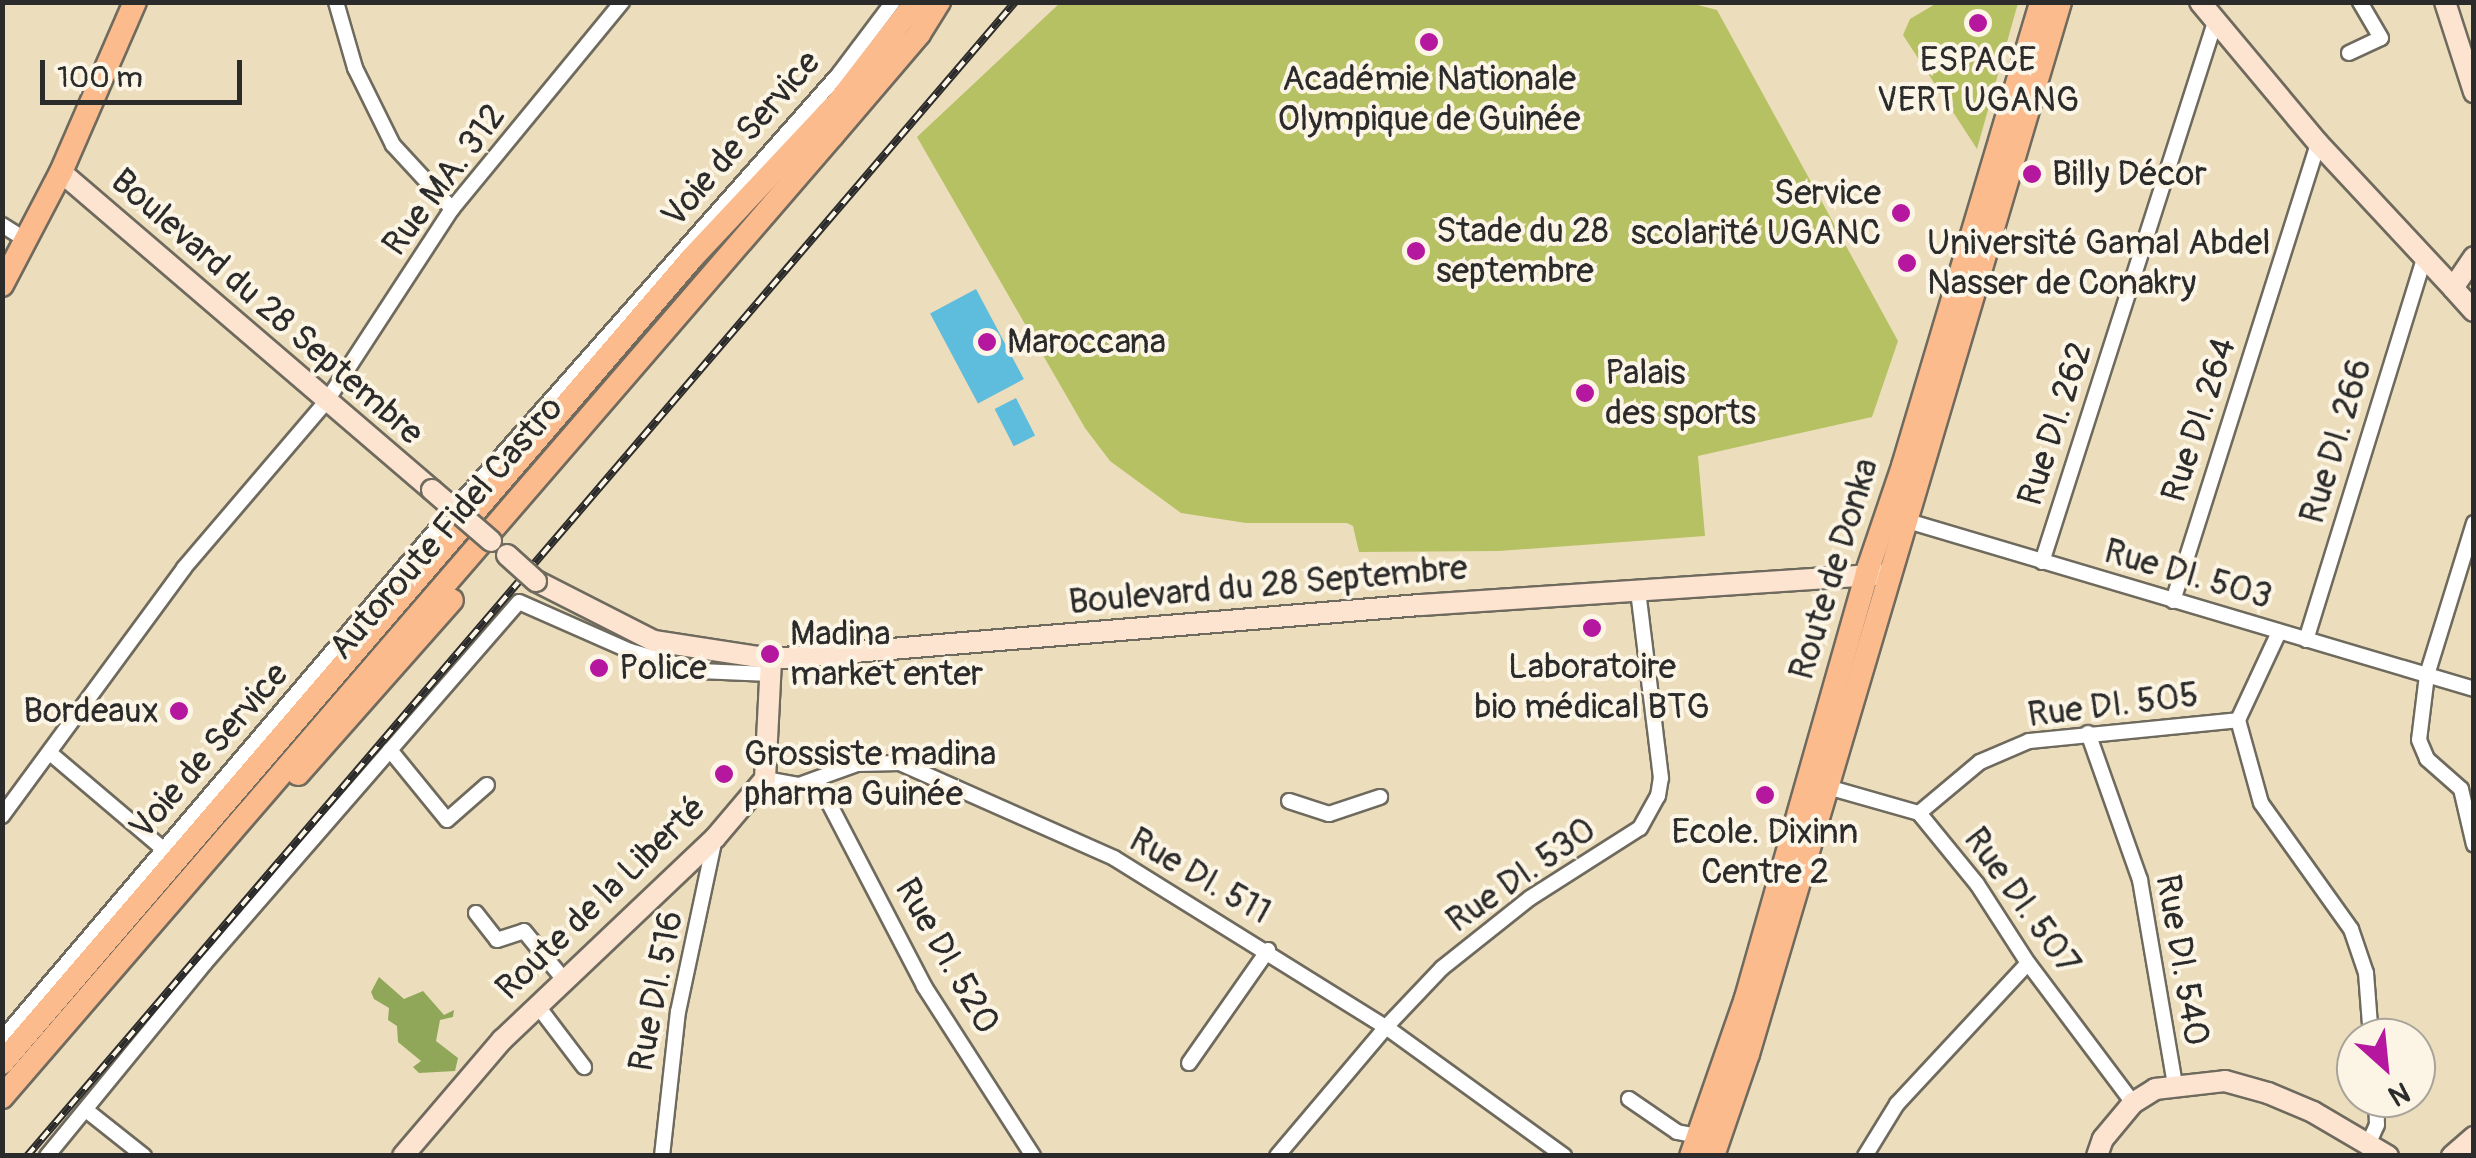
<!DOCTYPE html>
<meta charset="utf-8">
<style>
body{margin:0}
#map{position:relative;width:2476px;height:1158px;overflow:hidden;background:#ecdebc;font-family:Pangolin,sans-serif}
div>[style]{position:absolute}
[style*='--x']{left:calc(var(--x)*1px);top:calc(var(--y)*1px);width:calc(var(--w)*1px);rotate:calc(var(--a)*1deg)}
.green>*{inset:0;background:#b5c163}
.forest>*{inset:0;background:#90a759}
.water>*{inset:0;background:#5ebcdd;transform-origin:0 0}
.roads{filter:drop-shadow(2px 0 #6f6a5e) drop-shadow(-2px 0 #6f6a5e) drop-shadow(0 2px #6f6a5e) drop-shadow(0 -2px #6f6a5e)}
.minor>*{height:14px;margin:-7px;padding:0 7px;transform-origin:7px;border-radius:7px;background:#fff}
.secondary>*{height:20px;margin:-10px;padding:0 10px;transform-origin:10px;border-radius:10px;background:#fde4d1}
.primary>*{height:22px;margin:-11px;padding:0 11px;transform-origin:11px;border-radius:11px;background:#fbbb8d}
.trunk>*{height:22px;margin:-11px;padding:0 11px;transform-origin:11px;border-radius:11px;background:#fbbb8d}
.rail>*{height:8px;margin-top:-4px;transform-origin:0;background:repeating-linear-gradient(90deg,#fcf5e5 0 11px,#2b2b2b 0 22px);box-sizing:border-box;border-block:2px solid #2b2b2b}
.bridges{filter:drop-shadow(2px 0 #6f6a5e) drop-shadow(-2px 0 #6f6a5e) drop-shadow(0 2px #6f6a5e) drop-shadow(0 -2px #6f6a5e)}
.secondary-bridge>*{height:20px;margin:-10px;padding:0 10px;transform-origin:10px;border-radius:10px;background:#fde4d1}
.dots>*{width:28px;height:28px;translate:-50% -50%;box-sizing:border-box;border:5px solid #fcf5e5;border-radius:50%}
span{translate:-50% -50%;white-space:nowrap;text-align:center;line-height:1.15;-webkit-text-stroke:8px #fcf5e5;paint-order:stroke}
.poi-label{font-size:35px;color:#2b2b2b}
.left{translate:0 -50%;text-align:left}
.right{translate:-100% -50%;text-align:right}
.street-label{font-size:35px;color:#2b2b2b}
.frame{position:absolute;inset:0;border:5px solid #2b2b2b;pointer-events:none}
.north{position:absolute;left:2336px;top:1018px;width:100px;height:100px;box-sizing:border-box;background:#fcf5e5;border:2px solid #a8a49b;border-radius:50%;rotate:153deg;font-size:28px;font-weight:700;line-height:40px;text-align:center;color:#2b2b2b}
.north::after{content:'';display:block;margin:auto;width:35px;height:45px;background:#b5179e;clip-path:polygon(50% 0,100% 100%,50% 72%,0 100%)}
.scale{position:absolute;left:40px;top:60px;width:202px;height:45px;box-sizing:border-box;border:5px solid #2b2b2b;border-top:0;padding-left:12px;font-size:30px;line-height:35px;white-space:nowrap;color:#2b2b2b;-webkit-text-stroke:8px #fcf5e5;paint-order:stroke}
</style>
<div id="map">
<div class="green">
<div style="clip-path:polygon(1061px 2px,1686px 2px,1717px 10px,1898px 341px,1872px 417px,1698px 456px,1705px 536px,1499px 551px,1359px 552px,1353px 526px,1347px 523px,1246px 523px,1181px 513px,1110px 461px,1085px 428px,917px 137px)"></div>
<div style="clip-path:polygon(1937px 3px,2018px 3px,1977px 149px,1903px 35px,1910px 19px)"></div>
</div>
<div class="forest">
<div style="clip-path:polygon(379px 977px,404px 999px,423px 991px,444px 1015px,454px 1010px,453px 1017px,440px 1020px,436px 1041px,458px 1058px,455px 1071px,419px 1073px,413px 1067px,421px 1061px,398px 1042px,397px 1026px,388px 1020px,389px 1008px,374px 999px,371px 992px)"></div>
</div>
<div class="water">
<div style="left:976px;top:289px;width:102px;height:52px;rotate:62deg"></div>
<div style="left:1016px;top:398px;width:42px;height:24px;rotate:63deg"></div>
</div>
<div class="roads">
<div class="minor">
<div style="--x:336;--y:2;--w:69;--a:73.9"></div>
<div style="--x:355;--y:68;--w:86;--a:63.7"></div>
<div style="--x:393;--y:145;--w:87;--a:47.3"></div>
<div style="--x:2349;--y:53;--w:35;--a:-25"></div>
<div style="--x:2381;--y:38;--w:42;--a:-120.3"></div>
<div style="--x:2;--y:225;--w:31;--a:32"></div>
<div style="--x:1901;--y:519;--w:598;--a:16.52"></div>
<div style="--x:2474;--y:523;--w:159;--a:107.2"></div>
<div style="--x:2427;--y:675;--w:65;--a:97"></div>
<div style="--x:2419;--y:740;--w:21;--a:67"></div>
<div style="--x:2427;--y:759;--w:45;--a:41.4"></div>
<div style="--x:2461;--y:789;--w:57;--a:76.9"></div>
<div style="--x:2042;--y:562;--w:570;--a:-72.23"></div>
<div style="--x:2173;--y:601;--w:480;--a:-72.4"></div>
<div style="--x:2306;--y:640;--w:399;--a:-72.8"></div>
<div style="--x:2238;--y:720;--w:86;--a:74.5"></div>
<div style="--x:2261;--y:803;--w:155;--a:54.5"></div>
<div style="--x:2351;--y:929;--w:46;--a:71.2"></div>
<div style="--x:2366;--y:973;--w:65;--a:85.6"></div>
<div style="--x:2088;--y:733;--w:156;--a:70.5"></div>
<div style="--x:2140;--y:880;--w:207;--a:80.3"></div>
<div style="--x:390;--y:750;--w:90;--a:50.8"></div>
<div style="--x:447;--y:820;--w:53;--a:-41.2"></div>
<div style="--x:50;--y:753;--w:148;--a:40.3"></div>
<div style="--x:765;--y:779;--w:35;--a:10"></div>
<div style="--x:799;--y:785;--w:62;--a:-19.9"></div>
<div style="--x:857;--y:764;--w:43;--a:-1.3"></div>
<div style="--x:900;--y:763;--w:234;--a:23.9"></div>
<div style="--x:1114;--y:858;--w:320;--a:31.9"></div>
<div style="--x:1386;--y:1027;--w:220;--a:35.9"></div>
<div style="--x:818;--y:782;--w:230;--a:62.5"></div>
<div style="--x:924;--y:986;--w:202;--a:57.3"></div>
<div style="--x:1824;--y:786;--w:99;--a:15.9"></div>
<div style="--x:1919;--y:813;--w:92;--a:50.8"></div>
<div style="--x:1977;--y:884;--w:94;--a:57.2"></div>
<div style="--x:2028;--y:963;--w:175;--a:53.1"></div>
<div style="--x:1289;--y:801;--w:42;--a:18"></div>
<div style="--x:1329;--y:814;--w:54;--a:-18.4"></div>
<div style="--x:1919;--y:813;--w:80;--a:-39.9"></div>
<div style="--x:1980;--y:762;--w:53;--a:-23.2"></div>
<div style="--x:2029;--y:741;--w:210;--a:-5.7"></div>
<div style="--x:2238;--y:720;--w:97;--a:-65"></div>
<div style="--x:2;--y:816;--w:308;--a:-53.7"></div>
<div style="--x:184;--y:568;--w:218;--a:-49.5"></div>
<div style="--x:326;--y:402;--w:230;--a:-56.9"></div>
<div style="--x:452;--y:209;--w:268;--a:-50.6"></div>
<div style="--x:476;--y:913;--w:34;--a:52"></div>
<div style="--x:497;--y:940;--w:28;--a:-18"></div>
<div style="--x:524;--y:931;--w:65;--a:50.6"></div>
<div style="--x:537;--y:1005;--w:78;--a:52.8"></div>
<div style="--x:2;--y:1039;--w:666;--a:-49.57"></div>
<div style="--x:434;--y:532;--w:610;--a:-48.52"></div>
<div style="--x:838;--y:75;--w:91;--a:-53"></div>
<div style="--x:1189;--y:1063;--w:138;--a:-55"></div>
<div style="--x:1629;--y:1099;--w:58;--a:34.5"></div>
<div style="--x:1677;--y:1132;--w:20;--a:11"></div>
<div style="--x:86;--y:1110;--w:74;--a:38.4"></div>
<div style="--x:2367;--y:1147;--w:24;--a:-66"></div>
<div style="--x:2377;--y:1125;--w:27;--a:-92"></div>
<div style="--x:47;--y:1156;--w:249;--a:-50.7"></div>
<div style="--x:205;--y:963;--w:478;--a:-49"></div>
<div style="--x:519;--y:602;--w:121;--a:23.8"></div>
<div style="--x:630;--y:651;--w:72;--a:16.2"></div>
<div style="--x:699;--y:671;--w:71;--a:2.4"></div>
<div style="--x:662;--y:1156;--w:145;--a:-83.7"></div>
<div style="--x:678;--y:1012;--w:178;--a:-78"></div>
<div style="--x:1277;--y:1156;--w:169;--a:-49.8"></div>
<div style="--x:1386;--y:1027;--w:81;--a:-46.5"></div>
<div style="--x:1442;--y:968;--w:112;--a:-38.5"></div>
<div style="--x:1530;--y:898;--w:130;--a:-32.5"></div>
<div style="--x:1640;--y:828;--w:37;--a:-61"></div>
<div style="--x:1658;--y:796;--w:18;--a:-81"></div>
<div style="--x:1661;--y:778;--w:188;--a:-97"></div>
<div style="--x:1865;--y:1156;--w:61;--a:-58.4"></div>
<div style="--x:1897;--y:1104;--w:192;--a:-47.1"></div>
</div>
<div class="secondary">
<div style="--x:2200;--y:2;--w:184;--a:50.1"></div>
<div style="--x:2318;--y:143;--w:198;--a:47"></div>
<div style="--x:2445;--y:2;--w:95;--a:72.1"></div>
<div style="--x:61;--y:172;--w:489;--a:40.6"></div>
<div style="--x:2474;--y:257;--w:37;--a:124"></div>
<div style="--x:2453;--y:288;--w:31;--a:48"></div>
<div style="--x:536;--y:581;--w:132;--a:27"></div>
<div style="--x:654;--y:641;--w:118;--a:8.7"></div>
<div style="--x:771;--y:659;--w:651;--a:-4.76"></div>
<div style="--x:1420;--y:605;--w:462;--a:-3.8"></div>
<div style="--x:403;--y:1156;--w:153;--a:-49.5"></div>
<div style="--x:502;--y:1040;--w:294;--a:-43.5"></div>
<div style="--x:715;--y:838;--w:77;--a:-49.7"></div>
<div style="--x:765;--y:779;--w:120;--a:-87.1"></div>
<div style="--x:2097;--y:1156;--w:18;--a:-71"></div>
<div style="--x:2103;--y:1139;--w:47;--a:-50.2"></div>
<div style="--x:2133;--y:1103;--w:26;--a:-32"></div>
<div style="--x:2155;--y:1089;--w:70;--a:-6.5"></div>
<div style="--x:2225;--y:1081;--w:45;--a:15.6"></div>
<div style="--x:2268;--y:1093;--w:49;--a:22.9"></div>
<div style="--x:2313;--y:1112;--w:87;--a:30.4"></div>
<div style="--x:2452;--y:1156;--w:29;--a:-41"></div>
</div>
<div class="primary">
<div style="--x:2;--y:285;--w:127;--a:-62.4"></div>
<div style="--x:61;--y:172;--w:185;--a:-66.5"></div>
<div style="--x:1691;--y:1156;--w:167;--a:-70.8"></div>
<div style="--x:1746;--y:998;--w:443;--a:-74.1"></div>
<div style="--x:1867;--y:572;--w:112;--a:-71.2"></div>
<div style="--x:1903;--y:466;--w:484;--a:-73.4"></div>
<div style="--x:1713;--y:1156;--w:108;--a:-71.1"></div>
<div style="--x:1748;--y:1054;--w:1097;--a:-73.48"></div>
</div>
<div class="trunk">
<div style="--x:298;--y:774;--w:232;--a:-48.5"></div>
<div style="--x:2;--y:1063;--w:1059;--a:-49.4"></div>
<div style="--x:691;--y:259;--w:219;--a:-46.8"></div>
<div style="--x:841;--y:99;--w:123;--a:-52.3"></div>
<div style="--x:2;--y:1097;--w:1270;--a:-49.18"></div>
<div style="--x:832;--y:136;--w:134;--a:-49.5"></div>
<div style="--x:919;--y:34;--w:38;--a:-58"></div>
</div>
</div>
<div class="rail">
<div style="--x:27;--y:1156;--w:1519;--a:-49.43"></div>
</div>
<div class="bridges">
<div class="secondary-bridge">
<div style="--x:432;--y:490;--w:78;--a:40.8"></div>
<div style="--x:507;--y:555;--w:39;--a:42"></div>
</div>
</div>
<div class="dots">
<div style="left:1978px;top:23px;background:#b5179e"></div>
<div style="left:1429px;top:42px;background:#b5179e"></div>
<div style="left:2032px;top:174px;background:#b5179e"></div>
<div style="left:1901px;top:213px;background:#b5179e"></div>
<div style="left:1416px;top:251px;background:#b5179e"></div>
<div style="left:1907px;top:263px;background:#b5179e"></div>
<div style="left:987px;top:342px;background:#b5179e"></div>
<div style="left:1585px;top:393px;background:#b5179e"></div>
<div style="left:1592px;top:628px;background:#b5179e"></div>
<div style="left:770px;top:654px;background:#b5179e"></div>
<div style="left:599px;top:668px;background:#b5179e"></div>
<div style="left:179px;top:711px;background:#b5179e"></div>
<div style="left:724px;top:774px;background:#b5179e"></div>
<div style="left:1765px;top:795px;background:#b5179e"></div>
</div>
<div class="poi-label">
<span style="left:1978px;top:80px">ESPACE<br>VERT UGANG</span>
<span style="left:1429px;top:99px">Académie Nationale<br>Olympique de Guinée</span>
<span class="left" style="left:2052px;top:174px">Billy Décor</span>
<span class="right" style="left:1881px;top:213px">Service<br>scolarité UGANC</span>
<span class="left" style="left:1436px;top:251px">Stade du 28<br>septembre</span>
<span class="left" style="left:1927px;top:263px">Université Gamal Abdel<br>Nasser de Conakry</span>
<span class="left" style="left:1007px;top:342px">Maroccana</span>
<span class="left" style="left:1605px;top:393px">Palais<br>des sports</span>
<span class="left" style="left:790px;top:654px">Madina<br>market enter</span>
<span style="left:1592px;top:687px">Laboratoire<br>bio médical BTG</span>
<span class="left" style="left:619px;top:668px">Police</span>
<span class="right" style="left:159px;top:711px">Bordeaux</span>
<span class="left" style="left:744px;top:774px">Grossiste madina<br>pharma Guinée</span>
<span style="left:1765px;top:852px">Ecole. Dixinn<br>Centre 2</span>
</div>
<div class="street-label">
<span style="left:741px;top:139px;rotate:-49deg">Voie de Service</span>
<span style="left:444px;top:180px;rotate:-53deg">Rue MA. 312</span>
<span style="left:267px;top:307px;rotate:41deg">Boulevard du 28 Septembre</span>
<span style="left:2199px;top:420px;rotate:-72deg">Rue DI. 264</span>
<span style="left:2055px;top:424px;rotate:-72deg">Rue DI. 262</span>
<span style="left:2336px;top:441px;rotate:-73deg">Rue DI. 266</span>
<span style="left:446px;top:528px;rotate:-49deg">Autoroute Fidel Castro</span>
<span style="left:1834px;top:569px;rotate:-73deg">Route de Donka</span>
<span style="left:2188px;top:574px;rotate:16deg">Rue DI. 503</span>
<span style="left:1268px;top:585px;rotate:-5deg">Boulevard du 28 Septembre</span>
<span style="left:2113px;top:705px;rotate:-7deg">Rue DI. 505</span>
<span style="left:209px;top:751px;rotate:-49deg">Voie de Service</span>
<span style="left:1521px;top:875px;rotate:-35deg">Rue DI. 530</span>
<span style="left:1200px;top:876px;rotate:30deg">Rue DI. 511</span>
<span style="left:601px;top:898px;rotate:-44deg">Route de la Liberté</span>
<span style="left:2022px;top:901px;rotate:54deg">Rue DI. 507</span>
<span style="left:947px;top:956px;rotate:60deg">Rue DI. 520</span>
<span style="left:2182px;top:960px;rotate:80deg">Rue DI. 540</span>
<span style="left:656px;top:991px;rotate:-79deg">Rue DI. 516</span>
</div>
<div class="frame"></div>
<div class="north">N</div>
<div class="scale">100 m</div>
</div>
